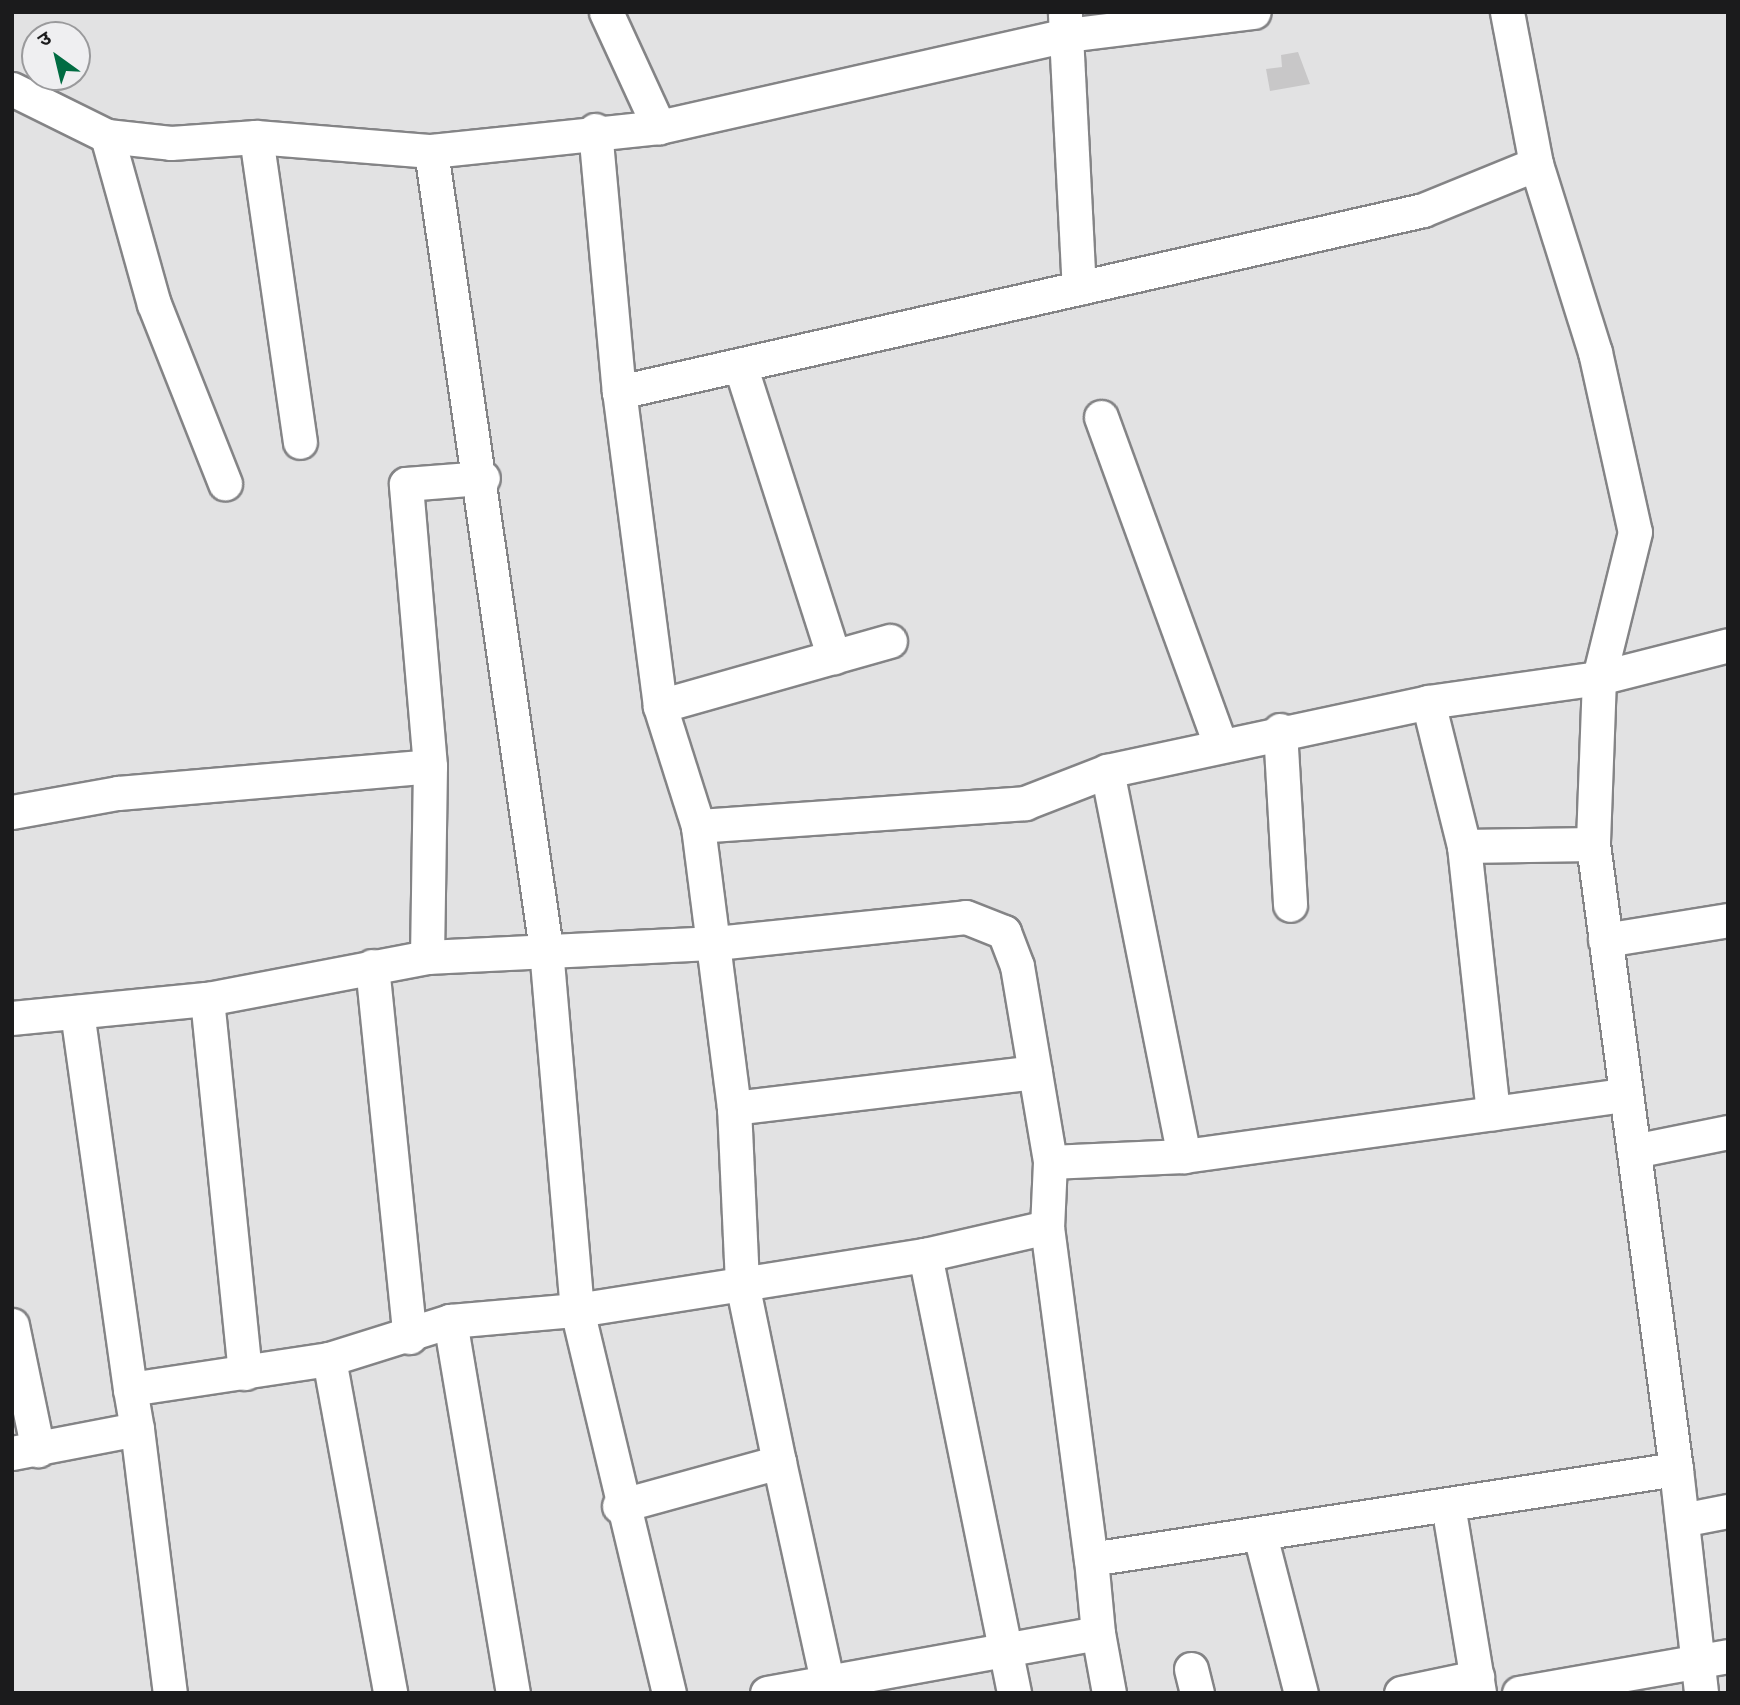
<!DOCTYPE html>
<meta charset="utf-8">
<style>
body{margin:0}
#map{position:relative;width:1740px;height:1705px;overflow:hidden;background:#e2e2e3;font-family:Overpass,"Noto Sans Devanagari",sans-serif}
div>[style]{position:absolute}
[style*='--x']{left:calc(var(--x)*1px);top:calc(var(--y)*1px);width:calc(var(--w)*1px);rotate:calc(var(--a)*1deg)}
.building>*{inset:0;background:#c8c7c8}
.roads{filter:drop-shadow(2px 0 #848486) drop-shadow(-2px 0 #848486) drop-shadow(0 2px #848486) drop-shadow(0 -2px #848486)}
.minor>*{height:33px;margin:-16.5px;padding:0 16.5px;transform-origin:16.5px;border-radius:16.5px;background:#fff}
span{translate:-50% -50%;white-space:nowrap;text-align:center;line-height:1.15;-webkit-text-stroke:5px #efeff1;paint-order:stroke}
.frame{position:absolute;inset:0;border:14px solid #1b1b1c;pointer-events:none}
.north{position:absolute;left:21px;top:21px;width:70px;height:70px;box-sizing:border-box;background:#efeff1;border:2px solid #9a9a9c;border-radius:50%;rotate:326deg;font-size:19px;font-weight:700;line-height:28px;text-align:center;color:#1b1b1c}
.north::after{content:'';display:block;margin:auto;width:24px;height:32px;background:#016c42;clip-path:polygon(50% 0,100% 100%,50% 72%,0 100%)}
</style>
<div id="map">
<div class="building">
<div style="clip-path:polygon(1298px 52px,1310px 84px,1270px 91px,1266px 69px,1282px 67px,1281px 55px)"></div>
</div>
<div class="roads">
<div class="minor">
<div style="--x:606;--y:12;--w:127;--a:65.3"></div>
<div style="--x:1507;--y:12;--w:155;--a:79.2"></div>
<div style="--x:1536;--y:164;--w:197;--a:72.6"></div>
<div style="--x:1595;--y:352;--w:184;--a:77.5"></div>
<div style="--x:1635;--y:532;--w:150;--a:103.9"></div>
<div style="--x:1599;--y:678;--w:166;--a:92.1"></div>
<div style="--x:1065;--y:15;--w:273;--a:87.1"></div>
<div style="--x:12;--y:89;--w:106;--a:26.3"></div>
<div style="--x:107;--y:136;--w:64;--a:6.2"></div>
<div style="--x:171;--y:143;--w:85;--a:-4"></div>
<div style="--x:256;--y:137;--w:176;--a:4.6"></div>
<div style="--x:431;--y:151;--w:229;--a:-6"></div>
<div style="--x:659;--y:127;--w:417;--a:-12.7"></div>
<div style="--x:1066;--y:35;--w:189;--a:-7"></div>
<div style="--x:595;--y:130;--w:263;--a:84.8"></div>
<div style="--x:107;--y:136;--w:174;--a:74.4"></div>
<div style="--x:154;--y:304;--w:193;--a:68.4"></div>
<div style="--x:256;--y:137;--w:308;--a:81.8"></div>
<div style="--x:431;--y:151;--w:806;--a:81.8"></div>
<div style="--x:546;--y:949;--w:362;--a:85.1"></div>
<div style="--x:577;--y:1310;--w:394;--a:76.5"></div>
<div style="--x:740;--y:365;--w:307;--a:72.2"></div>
<div style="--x:1101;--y:417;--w:348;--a:70"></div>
<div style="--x:1428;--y:702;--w:173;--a:-8"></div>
<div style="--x:1599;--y:678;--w:133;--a:-14.3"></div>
<div style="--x:660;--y:706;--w:239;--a:-15.8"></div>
<div style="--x:1280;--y:730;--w:175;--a:86.7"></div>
<div style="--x:1107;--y:771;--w:393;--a:78.7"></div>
<div style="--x:12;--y:812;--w:108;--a:-10.2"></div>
<div style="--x:118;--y:793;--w:313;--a:-4.9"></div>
<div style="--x:698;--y:826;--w:328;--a:-4"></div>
<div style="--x:1025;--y:803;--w:88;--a:-21.3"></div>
<div style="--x:1107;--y:771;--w:328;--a:-12.1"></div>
<div style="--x:1428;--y:702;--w:148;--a:76"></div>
<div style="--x:1464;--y:846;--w:129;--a:-0.9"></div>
<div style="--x:1593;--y:844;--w:630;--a:82.44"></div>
<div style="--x:1464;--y:846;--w:269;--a:83.8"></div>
<div style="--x:1605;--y:940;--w:125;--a:-9.2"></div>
<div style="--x:427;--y:957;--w:191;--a:-89.1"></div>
<div style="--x:430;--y:766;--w:283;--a:-94.9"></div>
<div style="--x:406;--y:484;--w:77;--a:-4.5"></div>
<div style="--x:372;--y:966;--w:373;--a:84.2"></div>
<div style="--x:207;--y:999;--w:376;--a:84.2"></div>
<div style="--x:77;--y:1012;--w:381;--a:82"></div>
<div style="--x:12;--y:1018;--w:196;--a:-5.6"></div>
<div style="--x:207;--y:999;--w:224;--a:-10.8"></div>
<div style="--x:427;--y:957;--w:289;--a:-2.8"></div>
<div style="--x:716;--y:943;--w:251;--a:-5.9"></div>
<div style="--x:966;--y:917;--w:41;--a:21.5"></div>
<div style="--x:1004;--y:932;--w:36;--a:69"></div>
<div style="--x:1017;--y:966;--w:199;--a:80.4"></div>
<div style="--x:1050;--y:1162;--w:65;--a:92.6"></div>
<div style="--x:1047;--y:1227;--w:335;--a:82.5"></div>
<div style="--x:734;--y:1108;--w:284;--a:-97.3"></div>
<div style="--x:698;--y:826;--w:126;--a:-107.6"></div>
<div style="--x:660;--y:706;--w:317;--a:-97.4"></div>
<div style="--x:619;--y:392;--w:824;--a:-12.75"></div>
<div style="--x:1423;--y:210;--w:122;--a:-22.2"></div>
<div style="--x:1634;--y:1151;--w:96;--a:-11.4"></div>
<div style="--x:1050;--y:1162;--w:134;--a:-2.6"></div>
<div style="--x:1184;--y:1156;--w:446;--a:-7.9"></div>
<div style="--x:925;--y:1255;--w:447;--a:78.5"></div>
<div style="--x:450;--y:1321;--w:377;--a:80.4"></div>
<div style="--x:12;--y:1325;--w:128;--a:78.3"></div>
<div style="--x:329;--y:1359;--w:340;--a:79.6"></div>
<div style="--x:137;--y:1429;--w:266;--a:82.9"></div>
<div style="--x:12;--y:1453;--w:127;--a:-10.9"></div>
<div style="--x:137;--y:1429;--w:41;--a:-99.9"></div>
<div style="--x:130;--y:1389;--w:201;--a:-8.6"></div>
<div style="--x:329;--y:1359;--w:127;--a:-17.4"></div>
<div style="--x:450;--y:1321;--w:127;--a:-5"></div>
<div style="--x:577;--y:1310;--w:352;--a:-9"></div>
<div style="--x:925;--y:1255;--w:125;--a:-12.9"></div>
<div style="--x:779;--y:1462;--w:183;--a:-101.7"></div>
<div style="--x:742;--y:1283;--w:175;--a:-92.6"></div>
<div style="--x:734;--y:1108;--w:303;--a:-6.8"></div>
<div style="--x:1448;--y:1505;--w:191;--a:80.6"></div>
<div style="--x:619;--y:1506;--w:166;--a:-15.4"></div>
<div style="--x:779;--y:1462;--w:237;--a:77.6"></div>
<div style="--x:1682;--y:1520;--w:47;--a:-11.1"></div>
<div style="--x:1260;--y:1535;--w:163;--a:75.5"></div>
<div style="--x:1098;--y:1633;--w:61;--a:79.6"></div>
<div style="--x:1191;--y:1669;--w:25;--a:76"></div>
<div style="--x:767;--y:1693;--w:336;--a:-10.3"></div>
<div style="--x:1098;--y:1633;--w:74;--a:-95.4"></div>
<div style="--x:1091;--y:1559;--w:592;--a:-8.75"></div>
<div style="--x:1676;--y:1469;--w:225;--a:83.6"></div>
<div style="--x:1401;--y:1693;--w:78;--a:-11.9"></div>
<div style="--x:1519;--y:1693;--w:212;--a:-10"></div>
</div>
</div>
<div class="frame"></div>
<div class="north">उ</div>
</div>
